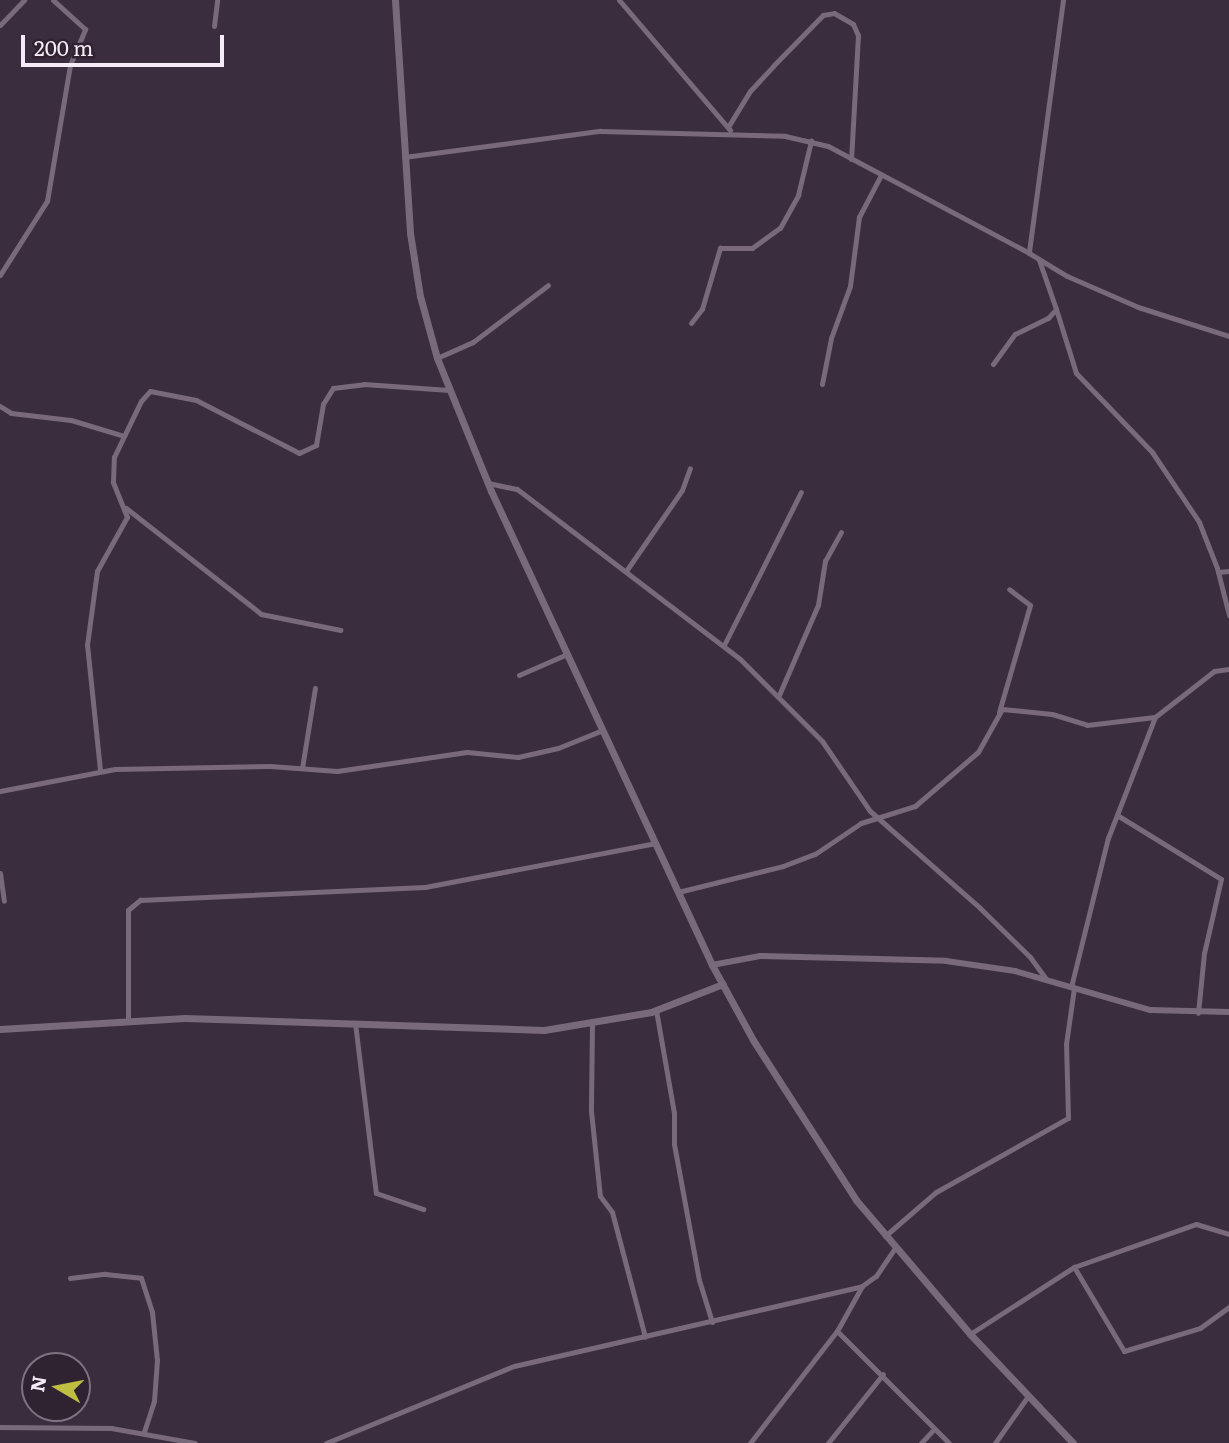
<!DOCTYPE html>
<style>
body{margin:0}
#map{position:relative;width:1229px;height:1443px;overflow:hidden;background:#3a2d3d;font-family:Literata,serif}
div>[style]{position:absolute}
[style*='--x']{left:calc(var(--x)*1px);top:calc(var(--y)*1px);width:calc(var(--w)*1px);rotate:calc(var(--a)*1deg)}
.minor>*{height:5px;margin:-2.5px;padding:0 2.5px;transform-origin:2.5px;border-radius:2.5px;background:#78697b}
.tertiary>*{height:6px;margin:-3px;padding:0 3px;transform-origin:3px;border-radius:3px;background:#78697b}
.secondary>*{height:7px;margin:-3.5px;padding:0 3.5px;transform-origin:3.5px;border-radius:3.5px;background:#78697b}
span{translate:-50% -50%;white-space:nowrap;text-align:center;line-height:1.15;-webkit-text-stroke:7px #2f2332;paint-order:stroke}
.north{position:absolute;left:21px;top:1352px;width:70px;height:70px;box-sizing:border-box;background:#2f2332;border:2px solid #7e7380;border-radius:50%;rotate:280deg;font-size:19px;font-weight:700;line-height:28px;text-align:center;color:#f4ecf6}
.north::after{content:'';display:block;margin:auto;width:24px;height:32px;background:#bebf42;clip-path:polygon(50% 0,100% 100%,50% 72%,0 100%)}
.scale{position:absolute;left:21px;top:35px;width:203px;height:32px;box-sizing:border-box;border:4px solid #f4ecf6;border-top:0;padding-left:9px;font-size:21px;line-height:24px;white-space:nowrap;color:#f4ecf6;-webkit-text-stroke:5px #2f2332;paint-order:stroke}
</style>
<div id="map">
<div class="minor">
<div style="--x:619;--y:0;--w:171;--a:49.5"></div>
<div style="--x:1063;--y:0;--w:255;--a:97.7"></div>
<div style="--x:1029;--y:253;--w:44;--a:31.2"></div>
<div style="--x:1067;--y:276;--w:77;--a:23.6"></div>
<div style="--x:1138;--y:307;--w:96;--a:17.7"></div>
<div style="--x:0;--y:25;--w:35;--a:-46"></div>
<div style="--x:214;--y:26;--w:26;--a:-83"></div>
<div style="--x:728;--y:127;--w:42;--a:-58.6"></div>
<div style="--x:750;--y:91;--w:34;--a:-47"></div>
<div style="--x:773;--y:66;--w:71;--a:-45.6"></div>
<div style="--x:823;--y:15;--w:11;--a:-10"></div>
<div style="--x:834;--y:13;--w:22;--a:30"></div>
<div style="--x:853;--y:24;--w:12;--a:66"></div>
<div style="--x:858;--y:35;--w:124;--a:93.2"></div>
<div style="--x:404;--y:157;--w:198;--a:-7.6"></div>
<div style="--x:600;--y:131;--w:185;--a:1.5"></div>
<div style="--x:785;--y:136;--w:44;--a:13.1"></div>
<div style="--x:828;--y:146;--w:228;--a:28"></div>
<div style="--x:0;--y:275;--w:88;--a:-57.6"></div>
<div style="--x:47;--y:201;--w:138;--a:-80.4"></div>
<div style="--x:70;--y:65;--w:39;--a:-67"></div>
<div style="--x:85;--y:29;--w:43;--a:-137.8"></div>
<div style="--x:1056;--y:309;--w:67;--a:72.6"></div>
<div style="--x:1076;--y:373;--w:110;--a:46.1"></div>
<div style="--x:1152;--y:452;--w:84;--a:56.1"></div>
<div style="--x:1199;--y:522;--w:49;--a:68.6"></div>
<div style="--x:1217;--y:568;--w:49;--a:75.7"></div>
<div style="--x:691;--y:323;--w:18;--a:-52"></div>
<div style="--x:702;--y:309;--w:64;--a:-73.6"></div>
<div style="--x:720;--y:248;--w:32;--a:0"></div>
<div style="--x:752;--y:248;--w:34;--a:-36"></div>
<div style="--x:780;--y:228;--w:38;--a:-61"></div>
<div style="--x:798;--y:195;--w:56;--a:-76.5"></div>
<div style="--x:437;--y:358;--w:39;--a:-24"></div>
<div style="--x:473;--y:342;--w:94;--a:-37.2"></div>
<div style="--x:993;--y:364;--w:37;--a:-54"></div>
<div style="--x:1015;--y:334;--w:37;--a:-26"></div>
<div style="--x:1048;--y:318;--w:12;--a:-48"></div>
<div style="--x:1056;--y:309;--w:52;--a:-109.1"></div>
<div style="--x:822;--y:384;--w:47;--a:-78.9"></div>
<div style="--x:831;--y:338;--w:55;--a:-69.9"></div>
<div style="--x:850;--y:286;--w:70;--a:-82.6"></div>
<div style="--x:859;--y:217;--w:47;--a:-62.4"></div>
<div style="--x:0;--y:406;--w:13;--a:32"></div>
<div style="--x:11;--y:413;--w:60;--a:6.7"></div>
<div style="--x:71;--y:420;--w:55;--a:16.8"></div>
<div style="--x:488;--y:483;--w:30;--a:12"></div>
<div style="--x:517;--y:489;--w:280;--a:37.3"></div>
<div style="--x:740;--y:659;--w:116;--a:45"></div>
<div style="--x:822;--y:741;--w:85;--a:55.6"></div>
<div style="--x:870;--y:811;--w:147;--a:41.4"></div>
<div style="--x:980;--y:908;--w:70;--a:44.4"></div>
<div style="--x:1030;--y:957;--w:27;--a:54"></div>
<div style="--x:126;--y:508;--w:172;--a:38.1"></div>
<div style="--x:261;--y:614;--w:81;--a:11.4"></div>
<div style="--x:626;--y:571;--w:98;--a:-55.3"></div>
<div style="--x:682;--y:490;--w:23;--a:-70"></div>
<div style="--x:1218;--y:572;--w:11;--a:-5"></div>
<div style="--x:724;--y:645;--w:171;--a:-63.3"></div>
<div style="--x:519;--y:675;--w:52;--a:-23.6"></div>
<div style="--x:779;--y:695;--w:98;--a:-66.6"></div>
<div style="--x:818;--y:605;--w:45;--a:-81"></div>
<div style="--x:825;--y:561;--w:33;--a:-61"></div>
<div style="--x:999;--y:712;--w:111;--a:-73.8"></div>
<div style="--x:1030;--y:605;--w:26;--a:-143"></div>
<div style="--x:302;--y:768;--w:81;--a:-80.8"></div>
<div style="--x:100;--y:770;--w:126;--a:-95.9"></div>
<div style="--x:87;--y:645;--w:75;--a:-82.3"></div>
<div style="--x:97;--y:571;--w:62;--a:-60.9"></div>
<div style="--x:127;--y:517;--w:38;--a:-112"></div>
<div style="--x:113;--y:482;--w:25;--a:-88"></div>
<div style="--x:114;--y:457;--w:62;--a:-64.3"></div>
<div style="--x:141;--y:401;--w:13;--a:-48"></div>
<div style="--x:150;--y:391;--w:47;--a:11.1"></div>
<div style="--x:196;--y:400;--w:116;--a:27.2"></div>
<div style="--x:299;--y:453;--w:19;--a:-25"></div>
<div style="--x:316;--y:445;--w:42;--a:-80.3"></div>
<div style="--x:323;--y:404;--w:19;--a:-58"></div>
<div style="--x:333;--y:388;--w:31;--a:-7"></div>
<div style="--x:364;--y:384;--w:85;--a:4"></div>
<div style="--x:0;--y:791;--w:117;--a:-10.8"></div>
<div style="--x:115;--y:769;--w:155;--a:-1.1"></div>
<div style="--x:270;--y:766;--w:67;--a:4.3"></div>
<div style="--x:337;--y:771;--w:131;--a:-8.3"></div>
<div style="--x:467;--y:752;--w:51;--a:5.6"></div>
<div style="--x:518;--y:757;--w:41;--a:-12.7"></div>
<div style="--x:558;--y:748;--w:48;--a:-21.8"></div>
<div style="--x:1117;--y:815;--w:122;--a:31.6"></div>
<div style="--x:1221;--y:879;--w:76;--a:102.9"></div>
<div style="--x:1204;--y:953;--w:60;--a:95.7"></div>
<div style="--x:0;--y:873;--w:28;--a:82"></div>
<div style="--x:678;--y:892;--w:108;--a:-13.9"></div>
<div style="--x:783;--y:866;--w:34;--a:-21"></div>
<div style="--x:815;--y:854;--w:55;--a:-34"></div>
<div style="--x:861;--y:823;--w:57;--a:-17.5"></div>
<div style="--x:915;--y:806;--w:83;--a:-40.6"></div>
<div style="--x:978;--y:752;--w:49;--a:-60.8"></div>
<div style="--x:1002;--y:709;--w:50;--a:5.7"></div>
<div style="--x:1052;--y:714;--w:37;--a:17"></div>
<div style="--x:1087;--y:725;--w:68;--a:-6.7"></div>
<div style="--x:1071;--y:987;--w:154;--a:-76.1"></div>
<div style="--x:1108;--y:838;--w:130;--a:-68.8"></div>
<div style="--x:1155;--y:717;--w:75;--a:-37.9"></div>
<div style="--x:1214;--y:671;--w:15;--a:-8"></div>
<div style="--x:656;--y:1010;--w:105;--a:80.1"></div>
<div style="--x:674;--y:1113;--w:31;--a:90"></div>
<div style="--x:674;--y:1144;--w:138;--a:79.6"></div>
<div style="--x:699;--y:1280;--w:44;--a:72.8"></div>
<div style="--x:128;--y:1019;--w:109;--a:-90"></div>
<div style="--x:128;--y:910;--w:16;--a:-40"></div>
<div style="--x:140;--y:900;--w:285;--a:-2.6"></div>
<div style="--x:425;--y:887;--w:235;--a:-10.8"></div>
<div style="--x:355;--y:1023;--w:171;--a:83"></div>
<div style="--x:376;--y:1193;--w:50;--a:18.8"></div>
<div style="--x:592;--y:1023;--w:88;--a:90.7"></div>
<div style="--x:591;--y:1111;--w:85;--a:84"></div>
<div style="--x:600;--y:1196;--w:20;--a:53"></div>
<div style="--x:612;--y:1212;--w:129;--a:75.2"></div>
<div style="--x:885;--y:1236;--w:67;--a:-40.8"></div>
<div style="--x:936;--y:1192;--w:151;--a:-29.3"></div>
<div style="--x:1068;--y:1118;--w:74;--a:-91.5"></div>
<div style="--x:1066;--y:1044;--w:57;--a:-81.9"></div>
<div style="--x:1074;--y:1267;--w:98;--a:59.2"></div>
<div style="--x:1124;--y:1351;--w:79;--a:-16.8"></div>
<div style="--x:1200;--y:1328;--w:36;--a:-36"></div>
<div style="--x:70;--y:1278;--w:35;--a:-7"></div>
<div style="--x:105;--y:1274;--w:36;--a:6"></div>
<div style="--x:141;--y:1278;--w:36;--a:72"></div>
<div style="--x:152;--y:1312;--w:48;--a:84.1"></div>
<div style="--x:157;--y:1360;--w:41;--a:94.2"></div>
<div style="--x:154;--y:1401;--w:33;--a:108"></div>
<div style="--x:837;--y:1331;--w:158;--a:45"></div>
<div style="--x:970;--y:1334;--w:124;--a:-32.8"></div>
<div style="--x:1074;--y:1267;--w:129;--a:-19.4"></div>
<div style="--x:1196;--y:1224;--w:34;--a:17"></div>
<div style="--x:0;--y:1427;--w:111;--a:0.5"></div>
<div style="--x:111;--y:1428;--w:85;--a:10.1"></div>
<div style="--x:326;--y:1443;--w:203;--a:-22.3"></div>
<div style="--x:514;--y:1366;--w:357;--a:-12.9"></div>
<div style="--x:862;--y:1286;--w:17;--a:-36"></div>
<div style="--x:876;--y:1276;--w:34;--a:-56"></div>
<div style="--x:750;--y:1443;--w:142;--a:-52.2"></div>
<div style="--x:837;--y:1331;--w:51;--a:-60.9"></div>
<div style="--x:828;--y:1443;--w:88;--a:-51.4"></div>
<div style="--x:921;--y:1443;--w:19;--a:-47"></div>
<div style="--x:995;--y:1443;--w:57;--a:-54.9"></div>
</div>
<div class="tertiary">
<div style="--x:712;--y:965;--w:49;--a:-10.6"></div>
<div style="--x:760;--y:956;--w:186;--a:1.5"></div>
<div style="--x:946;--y:961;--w:70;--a:8.2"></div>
<div style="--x:1015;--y:971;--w:141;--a:16.1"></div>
<div style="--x:1150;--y:1010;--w:79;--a:1.5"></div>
</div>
<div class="secondary">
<div style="--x:395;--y:0;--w:233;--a:86.3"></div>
<div style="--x:410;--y:233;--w:64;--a:81"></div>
<div style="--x:420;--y:296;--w:64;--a:74.7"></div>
<div style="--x:437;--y:358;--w:144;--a:67.9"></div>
<div style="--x:491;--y:491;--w:523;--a:65"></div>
<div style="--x:712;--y:965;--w:85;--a:61.3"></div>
<div style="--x:753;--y:1040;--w:190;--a:57.2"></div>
<div style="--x:856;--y:1200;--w:176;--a:49.6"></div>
<div style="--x:970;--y:1334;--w:150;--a:46.6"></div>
<div style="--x:0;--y:1029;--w:185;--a:-3.4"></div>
<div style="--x:185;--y:1018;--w:359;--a:1.9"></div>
<div style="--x:544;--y:1030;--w:109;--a:-9.5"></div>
<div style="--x:651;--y:1012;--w:77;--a:-21.3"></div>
</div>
<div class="north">N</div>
<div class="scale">200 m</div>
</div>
